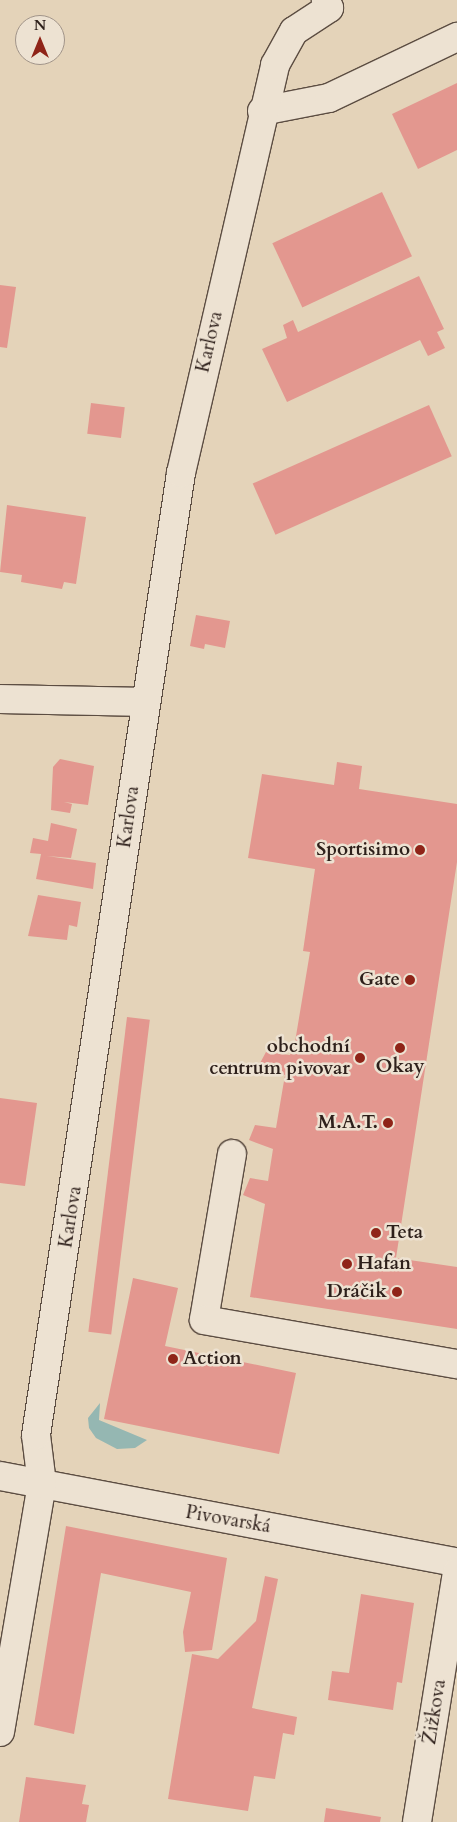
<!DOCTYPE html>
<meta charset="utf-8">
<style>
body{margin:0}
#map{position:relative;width:457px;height:1822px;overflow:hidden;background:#e4d3b9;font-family:Cardo,serif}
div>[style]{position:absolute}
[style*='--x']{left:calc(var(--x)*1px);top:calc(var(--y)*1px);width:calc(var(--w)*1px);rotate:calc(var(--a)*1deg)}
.water>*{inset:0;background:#95b7b2}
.building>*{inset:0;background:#e3978f;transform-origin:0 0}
.roads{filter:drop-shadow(1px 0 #5c4d42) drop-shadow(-1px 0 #5c4d42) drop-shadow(0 1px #5c4d42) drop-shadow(0 -1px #5c4d42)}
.minor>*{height:28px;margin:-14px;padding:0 14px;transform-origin:14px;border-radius:14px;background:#ede2d2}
.dots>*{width:14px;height:14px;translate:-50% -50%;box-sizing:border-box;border:2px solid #ede2d2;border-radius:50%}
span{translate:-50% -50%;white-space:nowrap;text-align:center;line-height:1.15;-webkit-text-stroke:5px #ede2d2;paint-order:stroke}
.street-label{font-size:19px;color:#2e201b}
.poi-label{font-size:19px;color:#2e201b;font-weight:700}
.right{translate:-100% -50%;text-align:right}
.left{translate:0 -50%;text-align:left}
.north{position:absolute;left:15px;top:15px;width:50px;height:50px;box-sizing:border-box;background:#ede2d2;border:1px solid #a19489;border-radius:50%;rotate:0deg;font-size:14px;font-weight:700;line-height:20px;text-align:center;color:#2e201b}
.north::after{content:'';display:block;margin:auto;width:18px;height:22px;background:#8f2418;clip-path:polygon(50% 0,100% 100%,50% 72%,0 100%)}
</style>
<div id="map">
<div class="water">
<div style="clip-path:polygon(100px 1403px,99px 1420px,147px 1440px,135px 1448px,117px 1449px,96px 1438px,89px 1428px,88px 1418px)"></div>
</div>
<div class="building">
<div style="clip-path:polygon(457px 83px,457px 150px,418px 169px,392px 114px)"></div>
<div style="left:382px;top:192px;width:71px;height:121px;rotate:65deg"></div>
<div style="clip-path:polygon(419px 276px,444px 329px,437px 332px,445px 348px,428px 356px,420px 340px,287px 402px,262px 349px,287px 338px,283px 325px,293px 320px,298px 332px)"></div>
<div style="clip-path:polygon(0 285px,16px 287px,7px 348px,0 347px)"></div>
<div style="left:91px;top:403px;width:34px;height:31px;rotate:7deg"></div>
<div style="left:429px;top:405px;width:56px;height:193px;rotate:66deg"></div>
<div style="clip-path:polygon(7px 505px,86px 517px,76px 584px,64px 582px,62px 589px,21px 582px,22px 575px,0 572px)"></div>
<div style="clip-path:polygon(196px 615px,230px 621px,225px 648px,205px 644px,204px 649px,190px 646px)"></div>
<div style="clip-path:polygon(60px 759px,94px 766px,88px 805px,64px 802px,72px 804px,70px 813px,51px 810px,53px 767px)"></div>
<div style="clip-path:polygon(337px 762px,362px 766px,359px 789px,457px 804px,457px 862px,396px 1258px,457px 1267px,457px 1329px,250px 1297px,265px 1204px,243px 1195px,250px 1178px,268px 1181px,273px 1149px,249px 1140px,255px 1125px,276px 1128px,285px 1075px,259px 1065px,266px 1052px,290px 1055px,295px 1042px,310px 952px,303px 951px,315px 869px,248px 858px,262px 774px,334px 785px)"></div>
<div style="clip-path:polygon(51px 823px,77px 829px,71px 858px,47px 856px,96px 863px,93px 889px,36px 879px,41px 854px,30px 853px,33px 838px,48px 841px)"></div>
<div style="clip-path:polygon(38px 895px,81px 902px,77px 927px,69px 925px,67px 940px,28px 936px)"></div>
<div style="left:127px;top:1017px;width:23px;height:317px;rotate:7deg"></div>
<div style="clip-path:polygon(0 1098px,37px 1103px,25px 1186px,0 1183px)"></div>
<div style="clip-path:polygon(133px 1278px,178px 1288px,165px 1346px,296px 1373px,279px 1454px,104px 1419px)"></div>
<div style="clip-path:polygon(66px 1526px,227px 1558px,212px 1650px,185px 1652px,183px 1632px,191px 1592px,101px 1573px,74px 1734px,34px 1725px)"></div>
<div style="clip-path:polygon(265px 1576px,278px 1579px,252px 1708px,297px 1717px,294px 1735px,283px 1733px,275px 1779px,254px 1776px,248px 1811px,168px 1799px,192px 1654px,218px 1659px,256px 1621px)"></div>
<div style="clip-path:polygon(361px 1594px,414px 1603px,402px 1683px,397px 1682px,393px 1710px,328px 1700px,332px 1671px,349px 1673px)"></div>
<div style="clip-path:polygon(26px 1777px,86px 1785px,82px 1804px,89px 1805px,86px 1822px,19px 1822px)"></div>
<div style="clip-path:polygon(326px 1808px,381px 1817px,380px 1822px,324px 1822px)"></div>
</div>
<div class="roads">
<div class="minor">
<div style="--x:262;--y:111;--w:68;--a:-11"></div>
<div style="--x:329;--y:98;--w:142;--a:-25.5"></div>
<div style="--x:0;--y:699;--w:146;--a:1.2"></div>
<div style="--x:232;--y:1154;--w:168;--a:99.6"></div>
<div style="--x:204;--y:1320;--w:257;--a:9.9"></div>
<div style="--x:0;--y:1476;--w:465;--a:10.7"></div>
<div style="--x:0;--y:1732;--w:252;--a:-80.4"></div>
<div style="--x:42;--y:1484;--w:49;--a:-97"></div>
<div style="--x:36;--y:1435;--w:973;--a:-81.43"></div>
<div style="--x:181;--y:473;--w:419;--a:-77"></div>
<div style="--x:275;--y:65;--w:39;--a:-61"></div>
<div style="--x:294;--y:31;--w:42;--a:-33.3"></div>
<div style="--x:329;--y:8;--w:9;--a:-111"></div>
<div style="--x:417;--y:1822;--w:253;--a:-80.9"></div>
</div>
</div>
<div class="dots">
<div style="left:420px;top:850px;background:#8f2418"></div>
<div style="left:410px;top:980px;background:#8f2418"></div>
<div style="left:400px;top:1048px;background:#8f2418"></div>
<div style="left:360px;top:1058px;background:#8f2418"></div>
<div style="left:388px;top:1123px;background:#8f2418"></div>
<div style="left:376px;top:1233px;background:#8f2418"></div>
<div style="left:347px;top:1264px;background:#8f2418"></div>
<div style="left:397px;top:1292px;background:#8f2418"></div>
<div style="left:173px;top:1359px;background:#8f2418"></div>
</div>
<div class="street-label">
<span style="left:210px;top:342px;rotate:-77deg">Karlova</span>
<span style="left:129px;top:817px;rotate:-82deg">Karlova</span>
<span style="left:71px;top:1217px;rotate:-81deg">Karlova</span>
<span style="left:228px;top:1520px;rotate:10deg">Pivovarská</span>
<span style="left:435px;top:1712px;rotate:-81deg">Žižkova</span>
</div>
<div class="poi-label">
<span class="right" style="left:410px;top:850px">Sportisimo</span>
<span class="right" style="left:400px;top:980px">Gate</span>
<span class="right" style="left:350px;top:1058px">obchodní<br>centrum pivovar</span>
<span style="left:400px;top:1067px">Okay</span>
<span class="right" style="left:378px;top:1123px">M.A.T.</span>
<span class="left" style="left:386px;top:1233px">Teta</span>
<span class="left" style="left:357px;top:1264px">Hafan</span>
<span class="right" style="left:387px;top:1292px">Dráčik</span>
<span class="left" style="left:183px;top:1359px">Action</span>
</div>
<div class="north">N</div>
</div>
